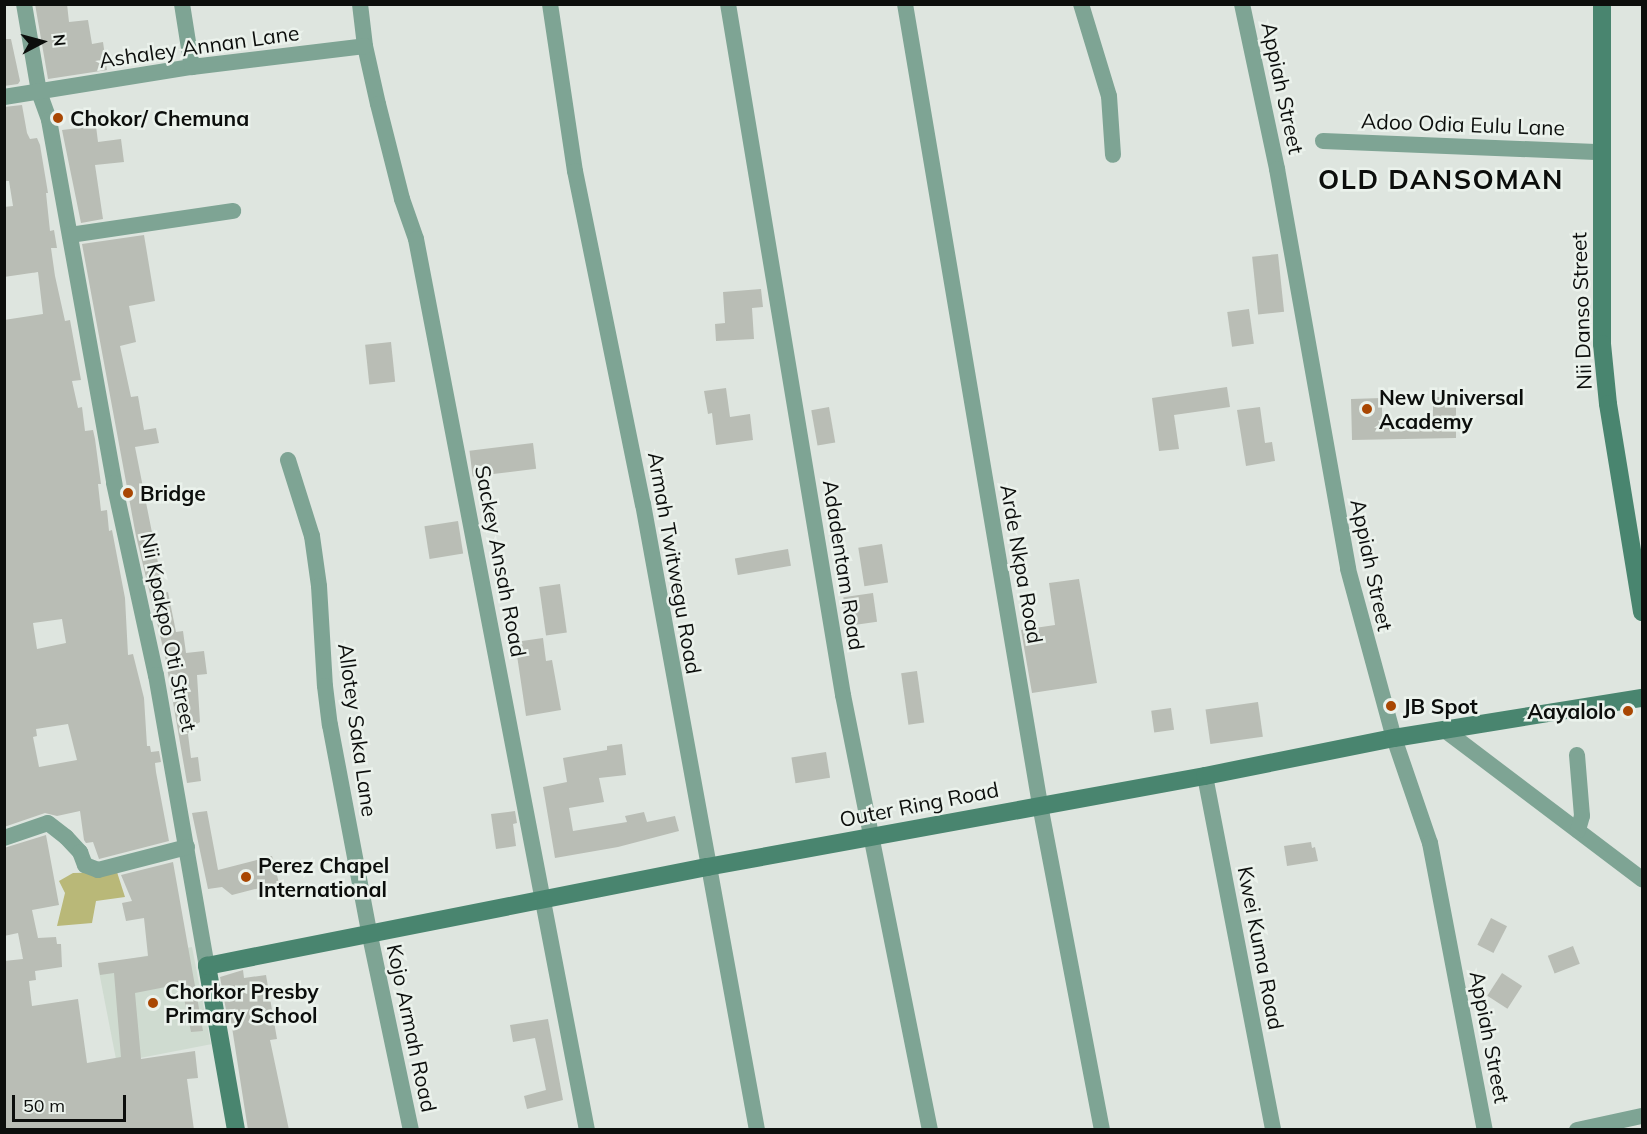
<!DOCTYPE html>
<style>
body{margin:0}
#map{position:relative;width:1647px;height:1134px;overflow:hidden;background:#dee5df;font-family:Mulish,sans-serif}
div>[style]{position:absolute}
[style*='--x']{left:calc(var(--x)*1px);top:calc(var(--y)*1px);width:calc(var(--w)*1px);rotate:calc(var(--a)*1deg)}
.built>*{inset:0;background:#cfdbd0;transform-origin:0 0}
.green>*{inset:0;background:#b9b878}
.building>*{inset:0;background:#b9bdb5;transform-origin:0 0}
.street>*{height:16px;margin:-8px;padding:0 8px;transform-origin:8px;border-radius:8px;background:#7ea494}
.secondary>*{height:18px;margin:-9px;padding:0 9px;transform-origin:9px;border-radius:9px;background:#49856f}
.dots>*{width:16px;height:16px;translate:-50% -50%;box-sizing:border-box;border:3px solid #ebf2ec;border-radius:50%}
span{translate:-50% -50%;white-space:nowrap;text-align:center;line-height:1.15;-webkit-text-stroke:5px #ebf2ec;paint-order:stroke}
.street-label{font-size:21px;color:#0c0e0c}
.poi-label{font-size:21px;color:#0c0e0c;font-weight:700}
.left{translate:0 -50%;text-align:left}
.right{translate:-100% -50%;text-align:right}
.district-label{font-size:27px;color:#0c0e0c;font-weight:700;letter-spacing:1.5px}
.frame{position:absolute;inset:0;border:6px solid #0c0e0c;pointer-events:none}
.north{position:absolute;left:12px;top:12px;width:60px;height:60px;-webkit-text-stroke:4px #ebf2ec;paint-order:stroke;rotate:84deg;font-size:16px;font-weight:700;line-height:24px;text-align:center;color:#0c0e0c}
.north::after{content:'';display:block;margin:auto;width:21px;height:27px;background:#0c0e0c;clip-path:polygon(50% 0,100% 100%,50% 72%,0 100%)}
.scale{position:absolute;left:12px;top:1095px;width:114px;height:27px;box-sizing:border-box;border:3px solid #0c0e0c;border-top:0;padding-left:8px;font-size:18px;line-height:21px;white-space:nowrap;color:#0c0e0c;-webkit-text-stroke:4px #ebf2ec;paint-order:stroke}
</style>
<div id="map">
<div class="built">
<div style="left:192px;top:947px;width:99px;height:96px;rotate:79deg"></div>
</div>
<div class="green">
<div style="clip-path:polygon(117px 872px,125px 897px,96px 901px,92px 923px,57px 926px,65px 893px,59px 881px,73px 873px)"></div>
</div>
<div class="building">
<div style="clip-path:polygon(35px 4px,67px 4px,69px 22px,88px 20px,92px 44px,103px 42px,107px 70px,48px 79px)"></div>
<div style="clip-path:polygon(4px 39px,11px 39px,20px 81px,18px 84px,4px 86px)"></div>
<div style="clip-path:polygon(evenodd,22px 105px,27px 133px,30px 139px,37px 138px,40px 145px,48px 193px,46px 193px,50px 231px,54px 230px,57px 248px,51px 248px,55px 276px,65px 321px,70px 320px,81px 380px,72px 381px,78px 408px,82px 407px,85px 431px,93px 430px,95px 439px,101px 484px,98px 484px,101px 511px,107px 510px,109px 531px,112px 530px,125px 598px,128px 655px,133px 654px,144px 698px,147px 746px,150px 746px,151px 752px,159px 751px,161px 762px,155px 763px,156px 772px,169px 841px,99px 859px,93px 842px,86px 843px,84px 840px,80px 811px,57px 816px,45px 813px,4px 827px,4px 320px,43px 314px,38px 272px,4px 277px,4px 207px,13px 206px,9px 181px,4px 181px,4px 107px,22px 105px,62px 619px,66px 643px,37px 649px,33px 623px,62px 619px,22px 105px,68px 724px,77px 760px,39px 767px,33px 737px,37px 736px,36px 729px,68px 724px)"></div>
<div style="clip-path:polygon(96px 126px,98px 142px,121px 139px,124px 162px,95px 165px,103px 219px,81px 223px,62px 130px)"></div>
<div style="clip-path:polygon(144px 235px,155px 301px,129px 306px,136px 342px,120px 346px,131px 397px,138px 396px,144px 430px,156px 428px,159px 443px,135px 447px,164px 593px,168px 592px,176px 632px,183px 631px,186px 653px,204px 651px,207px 674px,197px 675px,200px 722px,190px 728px,188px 734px,191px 758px,198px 757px,201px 781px,187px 783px,165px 656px,136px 536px,82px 244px)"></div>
<div style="left:1278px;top:254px;width:58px;height:26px;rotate:84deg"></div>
<div style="clip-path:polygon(761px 289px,763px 307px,752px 308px,754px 339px,716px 341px,715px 324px,725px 323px,723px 292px)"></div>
<div style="left:1249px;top:309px;width:35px;height:22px;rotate:82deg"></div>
<div style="left:391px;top:342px;width:40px;height:26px;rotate:84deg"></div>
<div style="clip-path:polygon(1227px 387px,1230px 407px,1174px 415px,1179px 449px,1159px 451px,1152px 398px)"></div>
<div style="clip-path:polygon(726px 388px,730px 417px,750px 414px,753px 440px,716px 445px,712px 413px,708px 414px,704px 391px)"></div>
<div style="clip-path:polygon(1433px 397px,1456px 397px,1456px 438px,1352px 440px,1351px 399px,1382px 398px,1382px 421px,1433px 420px)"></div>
<div style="left:829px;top:407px;width:36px;height:18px;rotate:80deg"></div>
<div style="clip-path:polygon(1260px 407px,1265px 443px,1272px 442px,1275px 461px,1246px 466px,1237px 410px)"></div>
<div style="left:533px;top:443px;width:26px;height:64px;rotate:83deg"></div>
<div style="left:458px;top:521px;width:33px;height:34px;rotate:81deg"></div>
<div style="left:882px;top:544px;width:39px;height:24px;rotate:81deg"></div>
<div style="left:788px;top:549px;width:17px;height:54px;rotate:80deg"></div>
<div style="clip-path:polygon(1079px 579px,1097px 683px,1032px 693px,1021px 630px,1055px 625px,1049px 583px)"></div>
<div style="left:560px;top:584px;width:49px;height:21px;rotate:82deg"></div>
<div style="left:873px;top:593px;width:29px;height:30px;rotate:82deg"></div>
<div style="clip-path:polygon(543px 638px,546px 661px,552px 660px,561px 710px,526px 716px,515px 642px)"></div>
<div style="left:917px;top:671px;width:52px;height:16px;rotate:82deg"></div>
<div style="left:1258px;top:702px;width:35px;height:53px;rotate:82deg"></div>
<div style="left:1171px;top:708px;width:22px;height:20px;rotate:82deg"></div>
<div style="clip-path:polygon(622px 744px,626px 775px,599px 778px,604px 802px,569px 808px,573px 831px,627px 822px,625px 816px,644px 812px,647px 822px,675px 816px,679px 831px,618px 847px,555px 858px,543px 787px,567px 782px,563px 758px,607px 750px,607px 746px)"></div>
<div style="left:826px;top:752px;width:26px;height:35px;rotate:81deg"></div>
<div style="clip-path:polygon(207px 811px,218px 870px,272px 856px,279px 883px,232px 895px,222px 887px,208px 889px,192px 813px)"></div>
<div style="clip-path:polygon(515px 811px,517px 823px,513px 824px,516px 846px,496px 849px,491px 814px)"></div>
<div style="clip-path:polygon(46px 835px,59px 905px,32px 910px,38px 938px,56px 937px,57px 944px,61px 944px,62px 967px,35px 971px,36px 980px,29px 981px,32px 1006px,78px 999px,87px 1063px,121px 1057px,114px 973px,100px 975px,98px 963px,148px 956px,144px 918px,126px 921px,122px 903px,132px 901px,121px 875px,173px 862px,203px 1031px,191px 1032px,181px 984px,135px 993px,141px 1059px,195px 1051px,198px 1078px,187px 1079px,194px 1130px,4px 1130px,4px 961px,23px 959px,18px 933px,4px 936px,4px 848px)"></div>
<div style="clip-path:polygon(1311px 842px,1312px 848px,1315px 847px,1318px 861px,1287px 866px,1284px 846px)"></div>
<div style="left:1491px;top:918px;width:18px;height:30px;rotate:27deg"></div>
<div style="left:1573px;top:946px;width:19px;height:27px;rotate:69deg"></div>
<div style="clip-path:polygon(243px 970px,244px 978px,266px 975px,277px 1039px,270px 1040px,289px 1130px,248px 1130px,231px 1021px,228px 1021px,220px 977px)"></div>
<div style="left:1502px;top:973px;width:24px;height:27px;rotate:33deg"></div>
<div style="clip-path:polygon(548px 1019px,563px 1100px,527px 1109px,524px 1096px,546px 1090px,535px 1038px,513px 1042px,510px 1025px)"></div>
</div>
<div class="street">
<div style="--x:24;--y:4;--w:89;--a:80.3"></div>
<div style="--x:39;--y:92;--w:30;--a:70"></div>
<div style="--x:49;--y:120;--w:369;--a:79.8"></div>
<div style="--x:114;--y:483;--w:197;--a:77.7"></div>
<div style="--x:156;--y:675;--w:295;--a:80.1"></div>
<div style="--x:182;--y:4;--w:64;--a:81"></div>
<div style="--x:360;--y:4;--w:42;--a:83.2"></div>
<div style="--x:365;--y:46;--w:59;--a:77.4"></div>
<div style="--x:378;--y:104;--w:98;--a:75.8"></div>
<div style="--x:402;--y:199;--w:42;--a:70.7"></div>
<div style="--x:416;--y:239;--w:907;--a:79.14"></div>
<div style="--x:550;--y:4;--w:169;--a:81.5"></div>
<div style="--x:575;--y:171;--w:340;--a:78.5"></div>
<div style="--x:643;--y:504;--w:636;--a:79.68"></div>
<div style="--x:728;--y:4;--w:701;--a:80.55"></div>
<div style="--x:843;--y:695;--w:444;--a:78.7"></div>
<div style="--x:905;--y:4;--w:812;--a:80.43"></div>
<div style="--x:1040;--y:805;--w:331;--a:79.2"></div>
<div style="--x:1081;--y:4;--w:96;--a:73.1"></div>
<div style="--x:1109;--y:96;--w:59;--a:86.1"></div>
<div style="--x:1242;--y:4;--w:169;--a:78"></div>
<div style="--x:1277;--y:169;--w:406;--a:79.9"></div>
<div style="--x:1348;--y:569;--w:175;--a:74.8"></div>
<div style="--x:1394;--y:738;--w:111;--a:71.1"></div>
<div style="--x:1430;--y:843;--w:292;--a:79.2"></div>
<div style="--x:4;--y:97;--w:190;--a:-9.1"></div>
<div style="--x:192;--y:67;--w:174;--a:-6.9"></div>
<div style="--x:1323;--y:141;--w:279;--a:2.3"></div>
<div style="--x:70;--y:235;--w:165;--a:-8.4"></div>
<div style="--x:288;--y:460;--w:80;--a:72.5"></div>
<div style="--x:312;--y:536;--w:50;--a:82"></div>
<div style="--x:319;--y:586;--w:100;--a:86.6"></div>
<div style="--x:325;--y:686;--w:39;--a:83"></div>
<div style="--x:330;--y:725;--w:215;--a:79.3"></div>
<div style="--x:370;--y:936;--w:198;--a:78.1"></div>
<div style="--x:1446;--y:731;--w:246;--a:37.1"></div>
<div style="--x:1577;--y:755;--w:61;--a:85.3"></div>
<div style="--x:1582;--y:816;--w:15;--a:106"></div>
<div style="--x:1205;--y:776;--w:360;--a:79.1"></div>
<div style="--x:4;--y:838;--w:46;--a:-18.8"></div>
<div style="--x:48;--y:823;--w:23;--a:38"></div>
<div style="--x:66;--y:837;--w:21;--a:47"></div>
<div style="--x:80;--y:852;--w:14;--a:69"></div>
<div style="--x:85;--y:865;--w:14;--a:21"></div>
<div style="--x:98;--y:870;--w:92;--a:-14.5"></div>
<div style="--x:1577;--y:1130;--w:66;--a:-12.2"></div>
</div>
<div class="secondary">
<div style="--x:1602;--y:4;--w:340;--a:90"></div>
<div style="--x:1602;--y:344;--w:60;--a:84.3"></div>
<div style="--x:1608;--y:404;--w:211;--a:80.7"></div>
<div style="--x:236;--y:1130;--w:167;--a:-100"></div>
<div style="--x:207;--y:966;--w:510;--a:-11.2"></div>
<div style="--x:707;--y:867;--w:506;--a:-10.36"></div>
<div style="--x:1205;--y:776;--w:193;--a:-11.4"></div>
<div style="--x:1394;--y:738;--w:251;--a:-9.2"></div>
</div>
<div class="dots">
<div style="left:58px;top:118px;background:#a94703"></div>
<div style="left:1367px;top:409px;background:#a94703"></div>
<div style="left:128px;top:493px;background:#a94703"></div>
<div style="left:1391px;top:706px;background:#a94703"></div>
<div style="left:1628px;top:711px;background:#a94703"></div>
<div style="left:246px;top:877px;background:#a94703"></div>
<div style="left:153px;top:1003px;background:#a94703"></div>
</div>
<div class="street-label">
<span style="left:199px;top:46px;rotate:-8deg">Ashaley Annan Lane</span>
<span style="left:1283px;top:88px;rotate:78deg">Appiah Street</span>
<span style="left:1463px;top:124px;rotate:2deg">Adoo Odia Eulu Lane</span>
<span style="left:1581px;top:311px;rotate:-92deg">Nii Danso Street</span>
<span style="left:501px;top:561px;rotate:79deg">Sackey Ansah Road</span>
<span style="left:675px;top:563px;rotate:80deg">Armah Twitwegu Road</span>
<span style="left:1022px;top:564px;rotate:80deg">Arde Nkpa Road</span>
<span style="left:844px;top:565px;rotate:81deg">Adadentam Road</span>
<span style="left:1372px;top:565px;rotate:78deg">Appiah Street</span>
<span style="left:169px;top:632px;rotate:78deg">Nii Kpakpo Oti Street</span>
<span style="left:358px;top:730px;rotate:82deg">Allotey Saka Lane</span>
<span style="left:919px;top:804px;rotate:-11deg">Outer Ring Road</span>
<span style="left:1261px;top:948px;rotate:79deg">Kwei Kuma Road</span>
<span style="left:412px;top:1028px;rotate:78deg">Kojo Armah Road</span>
<span style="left:1490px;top:1037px;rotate:79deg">Appiah Street</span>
</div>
<div class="poi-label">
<span class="left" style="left:70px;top:118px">Chokor/ Chemuna</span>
<span class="left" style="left:1379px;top:409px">New Universal<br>Academy</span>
<span class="left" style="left:140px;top:493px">Bridge</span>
<span class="left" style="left:1403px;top:706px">JB Spot</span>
<span class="right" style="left:1616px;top:711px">Aayalolo</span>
<span class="left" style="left:258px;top:877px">Perez Chapel<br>International</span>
<span class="left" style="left:165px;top:1003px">Chorkor Presby<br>Primary School</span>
</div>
<div class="district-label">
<span style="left:1441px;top:180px">OLD DANSOMAN</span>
</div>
<div class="frame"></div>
<div class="north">N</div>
<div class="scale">50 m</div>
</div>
